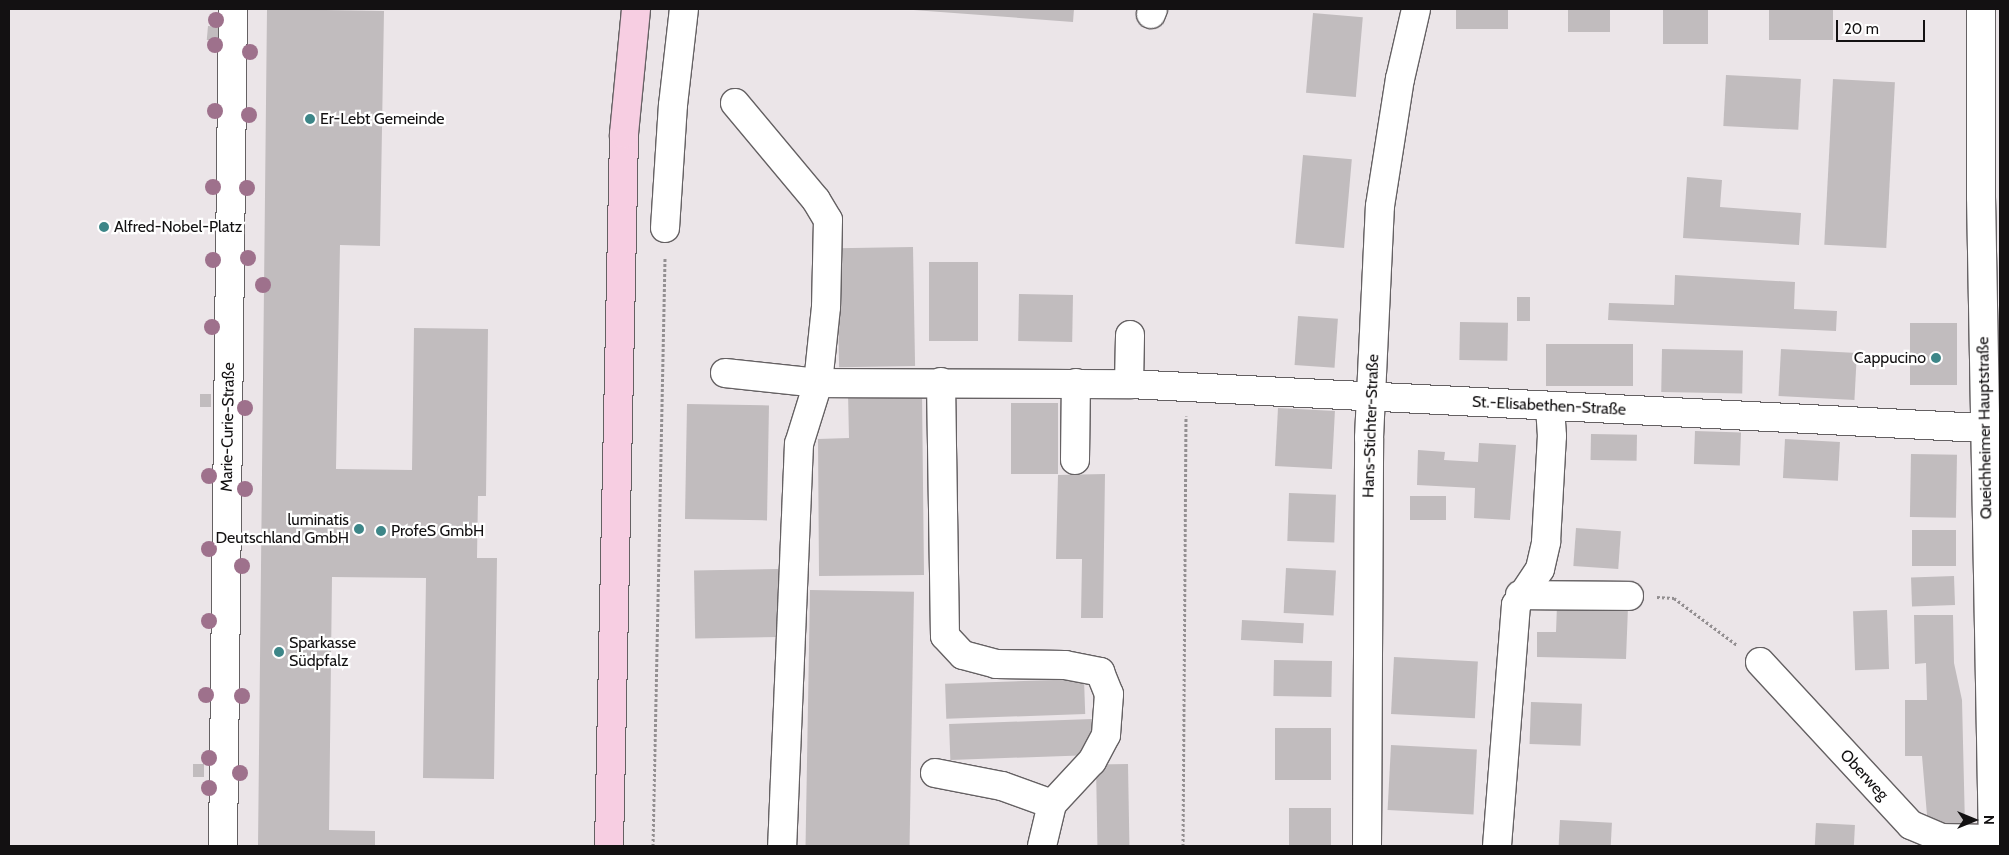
<!DOCTYPE html>
<meta charset="utf-8">
<style>
body{margin:0}
#map{position:relative;width:2009px;height:855px;overflow:hidden;background:#ebe5e8;font-family:Cabin,sans-serif}
div>[style]{position:absolute}
[style*='--x']{left:calc(var(--x)*1px);top:calc(var(--y)*1px);width:calc(var(--w)*1px);rotate:calc(var(--a)*1deg)}
.building>*{inset:0;background:#c1bcbe;transform-origin:0 0}
.path>*{height:3px;margin-top:-1.5px;transform-origin:0;background:repeating-linear-gradient(90deg,#938f91 0 2.5px,transparent 0 5px)}
.roads{filter:drop-shadow(1px 0 #656163) drop-shadow(-1px 0 #656163) drop-shadow(0 1px #656163) drop-shadow(0 -1px #656163)}
.minor>*{height:28px;margin:-14px;padding:0 14px;transform-origin:14px;border-radius:14px;background:#fff}
.major>*{height:28px;margin:-14px;padding:0 14px;transform-origin:14px;border-radius:14px;background:#f7cee2}
.trees>*{width:16px;height:16px;margin:-8px;border-radius:50%;background:#9e718c}
.dots>*{width:14px;height:14px;translate:-50% -50%;box-sizing:border-box;border:2px solid #fff;border-radius:50%}
span{translate:-50% -50%;white-space:nowrap;text-align:center;line-height:1.15;-webkit-text-stroke:4.5px #fff;paint-order:stroke}
.poi-label{font-size:16px;color:#131112}
.left{translate:0 -50%;text-align:left}
.right{translate:-100% -50%;text-align:right}
.street-label{font-size:16px;color:#131112}
.frame{position:absolute;inset:0;border:10px solid #131112;pointer-events:none}
.north{position:absolute;left:1949px;top:795px;width:50px;height:50px;-webkit-text-stroke:4px #fff;paint-order:stroke;rotate:90deg;font-size:14px;font-weight:700;line-height:20px;text-align:center;color:#131112}
.north::after{content:'';display:block;margin:auto;width:18px;height:22px;background:#131112;clip-path:polygon(50% 0,100% 100%,50% 72%,0 100%)}
.scale{position:absolute;left:1836px;top:20px;width:89px;height:22px;box-sizing:border-box;border:2px solid #131112;border-top:0;padding-left:6px;font-size:15px;line-height:18px;white-space:nowrap;color:#131112;-webkit-text-stroke:4px #fff;paint-order:stroke}
</style>
<div id="map">
<div class="building">
<div style="clip-path:polygon(267px 9px,384px 11px,380px 246px,340px 245px,336px 469px,412px 470px,414px 328px,488px 329px,486px 496px,478px 496px,477px 558px,497px 558px,494px 779px,423px 778px,426px 578px,332px 577px,329px 830px,375px 831px,375px 846px,258px 846px)"></div>
<div style="clip-path:polygon(900px 9px,1074px 9px,1073px 22px)"></div>
<div style="left:1456px;top:9px;width:52px;height:20px"></div>
<div style="left:1568px;top:9px;width:42px;height:23px"></div>
<div style="left:1663px;top:9px;width:45px;height:35px"></div>
<div style="left:1769px;top:9px;width:64px;height:31px"></div>
<div style="left:1313px;top:13px;width:50px;height:80px;rotate:5deg"></div>
<div style="left:208px;top:26px;width:11px;height:14px;rotate:5deg"></div>
<div style="left:1726px;top:75px;width:75px;height:51px;rotate:3deg"></div>
<div style="left:1833px;top:79px;width:62px;height:166px;rotate:3deg"></div>
<div style="left:1303px;top:155px;width:49px;height:89px;rotate:5deg"></div>
<div style="clip-path:polygon(1687px 177px,1722px 180px,1720px 207px,1801px 213px,1799px 245px,1683px 238px)"></div>
<div style="left:913px;top:247px;width:119px;height:76px;rotate:89deg"></div>
<div style="left:929px;top:262px;width:49px;height:79px"></div>
<div style="clip-path:polygon(1675px 275px,1795px 282px,1794px 309px,1837px 311px,1836px 331px,1608px 320px,1609px 303px,1674px 305px)"></div>
<div style="left:1019px;top:294px;width:54px;height:47px;rotate:1deg"></div>
<div style="left:1517px;top:297px;width:13px;height:24px"></div>
<div style="left:1298px;top:316px;width:40px;height:49px;rotate:4deg"></div>
<div style="left:1460px;top:322px;width:48px;height:38px;rotate:1deg"></div>
<div style="left:1910px;top:323px;width:47px;height:62px"></div>
<div style="left:1546px;top:344px;width:87px;height:42px"></div>
<div style="left:1662px;top:349px;width:81px;height:43px;rotate:1deg"></div>
<div style="left:1781px;top:349px;width:76px;height:47px;rotate:3deg"></div>
<div style="clip-path:polygon(922px 392px,924px 575px,819px 576px,818px 439px,849px 438px,848px 393px)"></div>
<div style="left:200px;top:394px;width:11px;height:13px"></div>
<div style="left:1011px;top:403px;width:47px;height:71px"></div>
<div style="left:687px;top:404px;width:82px;height:115px;rotate:1deg"></div>
<div style="left:1278px;top:408px;width:57px;height:58px;rotate:3deg"></div>
<div style="left:1695px;top:431px;width:46px;height:33px;rotate:2deg"></div>
<div style="left:1591px;top:434px;width:46px;height:26px;rotate:1deg"></div>
<div style="left:1785px;top:439px;width:55px;height:39px;rotate:3deg"></div>
<div style="clip-path:polygon(1479px 443px,1516px 445px,1510px 520px,1474px 518px,1475px 488px,1417px 485px,1418px 450px,1445px 452px,1444px 460px,1478px 462px)"></div>
<div style="left:1911px;top:454px;width:46px;height:63px;rotate:1deg"></div>
<div style="clip-path:polygon(1105px 474px,1103px 618px,1081px 618px,1082px 559px,1056px 559px,1058px 475px)"></div>
<div style="left:1289px;top:493px;width:47px;height:48px;rotate:2deg"></div>
<div style="left:1410px;top:496px;width:36px;height:24px"></div>
<div style="left:1576px;top:528px;width:45px;height:38px;rotate:4deg"></div>
<div style="left:1912px;top:530px;width:44px;height:36px"></div>
<div style="left:1286px;top:568px;width:50px;height:45px;rotate:3deg"></div>
<div style="left:778px;top:569px;width:68px;height:84px;rotate:89deg"></div>
<div style="left:1954px;top:576px;width:29px;height:43px;rotate:88deg"></div>
<div style="left:810px;top:590px;width:104px;height:256px;rotate:1deg"></div>
<div style="clip-path:polygon(1557px 605px,1628px 607px,1626px 659px,1537px 657px,1537px 632px,1556px 632px)"></div>
<div style="left:1887px;top:610px;width:59px;height:34px;rotate:88deg"></div>
<div style="clip-path:polygon(1914px 615px,1953px 615px,1954px 663px,1962px 700px,1965px 826px,1928px 827px,1922px 756px,1905px 756px,1905px 700px,1927px 700px,1926px 663px,1915px 664px)"></div>
<div style="left:1242px;top:620px;width:62px;height:20px;rotate:3deg"></div>
<div style="left:1394px;top:657px;width:84px;height:57px;rotate:3deg"></div>
<div style="left:1274px;top:660px;width:58px;height:36px;rotate:1deg"></div>
<div style="left:1084px;top:679px;width:35px;height:139px;rotate:88deg"></div>
<div style="left:1531px;top:702px;width:51px;height:42px;rotate:2deg"></div>
<div style="left:1092px;top:719px;width:36px;height:143px;rotate:88deg"></div>
<div style="left:1275px;top:728px;width:56px;height:52px"></div>
<div style="left:1391px;top:745px;width:86px;height:65px;rotate:3deg"></div>
<div style="left:193px;top:764px;width:11px;height:13px"></div>
<div style="left:1128px;top:764px;width:82px;height:32px;rotate:89deg"></div>
<div style="left:1289px;top:808px;width:42px;height:38px"></div>
<div style="left:1560px;top:820px;width:52px;height:26px;rotate:3deg"></div>
<div style="left:1816px;top:823px;width:39px;height:23px;rotate:3deg"></div>
</div>
<div class="path">
<div style="--x:1657;--y:597;--w:17;--a:3"></div>
<div style="--x:1674;--y:598;--w:79;--a:36.7"></div>
<div style="--x:653;--y:846;--w:589;--a:-88.83"></div>
<div style="--x:1183;--y:846;--w:430;--a:-89.6"></div>
</div>
<div class="roads">
<div class="minor">
<div style="--x:1981;--y:9;--w:188;--a:90"></div>
<div style="--x:1981;--y:197;--w:649;--a:88.94"></div>
<div style="--x:1151;--y:14;--w:5;--a:-68"></div>
<div style="--x:735;--y:103;--w:126;--a:50.1"></div>
<div style="--x:816;--y:200;--w:23;--a:59"></div>
<div style="--x:828;--y:220;--w:87;--a:91.3"></div>
<div style="--x:826;--y:307;--w:76;--a:96"></div>
<div style="--x:818;--y:383;--w:64;--a:107.3"></div>
<div style="--x:799;--y:444;--w:402;--a:92.4"></div>
<div style="--x:665;--y:228;--w:123;--a:-86.3"></div>
<div style="--x:673;--y:105;--w:97;--a:-83.5"></div>
<div style="--x:725;--y:373;--w:94;--a:6.1"></div>
<div style="--x:818;--y:383;--w:311;--a:0.2"></div>
<div style="--x:1129;--y:384;--w:856;--a:2.95"></div>
<div style="--x:941;--y:382;--w:254;--a:89.1"></div>
<div style="--x:945;--y:636;--w:26;--a:47"></div>
<div style="--x:963;--y:655;--w:34;--a:15"></div>
<div style="--x:996;--y:664;--w:69;--a:0.8"></div>
<div style="--x:1065;--y:665;--w:36;--a:11"></div>
<div style="--x:1100;--y:672;--w:24;--a:68"></div>
<div style="--x:1109;--y:694;--w:41;--a:94.2"></div>
<div style="--x:1106;--y:735;--w:30;--a:118"></div>
<div style="--x:1092;--y:761;--w:59;--a:132.9"></div>
<div style="--x:1052;--y:804;--w:43;--a:103.4"></div>
<div style="--x:1129;--y:384;--w:49;--a:-88.8"></div>
<div style="--x:1075;--y:460;--w:77;--a:-89.3"></div>
<div style="--x:1520;--y:595;--w:109;--a:0.5"></div>
<div style="--x:1760;--y:662;--w:222;--a:47.2"></div>
<div style="--x:1911;--y:825;--w:33;--a:23"></div>
<div style="--x:1941;--y:838;--w:51;--a:1.1"></div>
<div style="--x:935;--y:773;--w:68;--a:11"></div>
<div style="--x:1002;--y:786;--w:53;--a:19.8"></div>
<div style="--x:223;--y:846;--w:837;--a:-89.32"></div>
<div style="--x:1367;--y:846;--w:408;--a:-89.7"></div>
<div style="--x:1369;--y:438;--w:232;--a:-87.3"></div>
<div style="--x:1380;--y:206;--w:129;--a:-81.1"></div>
<div style="--x:1400;--y:79;--w:72;--a:-77.1"></div>
<div style="--x:1497;--y:846;--w:242;--a:-85.5"></div>
<div style="--x:1516;--y:605;--w:43;--a:-56.3"></div>
<div style="--x:1540;--y:569;--w:28;--a:-77"></div>
<div style="--x:1546;--y:542;--w:106;--a:-86.8"></div>
<div style="--x:1552;--y:436;--w:30;--a:-94"></div>
</div>
<div class="major">
<div style="--x:609;--y:846;--w:712;--a:-88.79"></div>
<div style="--x:624;--y:134;--w:126;--a:-84.5"></div>
</div>
</div>
<div class="trees">
<div style="left:216px;top:20px"></div>
<div style="left:215px;top:45px"></div>
<div style="left:250px;top:52px"></div>
<div style="left:215px;top:111px"></div>
<div style="left:249px;top:115px"></div>
<div style="left:213px;top:187px"></div>
<div style="left:247px;top:188px"></div>
<div style="left:248px;top:258px"></div>
<div style="left:213px;top:260px"></div>
<div style="left:263px;top:285px"></div>
<div style="left:212px;top:327px"></div>
<div style="left:245px;top:408px"></div>
<div style="left:209px;top:476px"></div>
<div style="left:245px;top:489px"></div>
<div style="left:209px;top:549px"></div>
<div style="left:242px;top:566px"></div>
<div style="left:209px;top:621px"></div>
<div style="left:206px;top:695px"></div>
<div style="left:242px;top:696px"></div>
<div style="left:209px;top:758px"></div>
<div style="left:240px;top:773px"></div>
<div style="left:209px;top:788px"></div>
</div>
<div class="dots">
<div style="left:310px;top:119px;background:#3d8688"></div>
<div style="left:104px;top:227px;background:#3d8688"></div>
<div style="left:1936px;top:358px;background:#3d8688"></div>
<div style="left:359px;top:529px;background:#3d8688"></div>
<div style="left:381px;top:531px;background:#3d8688"></div>
<div style="left:279px;top:652px;background:#3d8688"></div>
</div>
<div class="poi-label">
<span class="left" style="left:320px;top:119px">Er-Lebt Gemeinde</span>
<span class="left" style="left:114px;top:227px">Alfred-Nobel-Platz</span>
<span class="right" style="left:1926px;top:358px">Cappucino</span>
<span class="right" style="left:349px;top:529px">luminatis<br>Deutschland GmbH</span>
<span class="left" style="left:391px;top:531px">ProfeS GmbH</span>
<span class="left" style="left:289px;top:652px">Sparkasse<br>Südpfalz</span>
</div>
<div class="street-label">
<span style="left:1549px;top:406px;rotate:3deg">St.-Elisabethen-Straße</span>
<span style="left:1371px;top:426px;rotate:-88deg">Hans-Stichter-Straße</span>
<span style="left:228px;top:427px;rotate:-89deg">Marie-Curie-Straße</span>
<span style="left:1985px;top:428px;rotate:-91deg">Queichheimer Hauptstraße</span>
<span style="left:1864px;top:775px;rotate:47deg">Oberweg</span>
</div>
<div class="frame"></div>
<div class="north">N</div>
<div class="scale">20 m</div>
</div>
